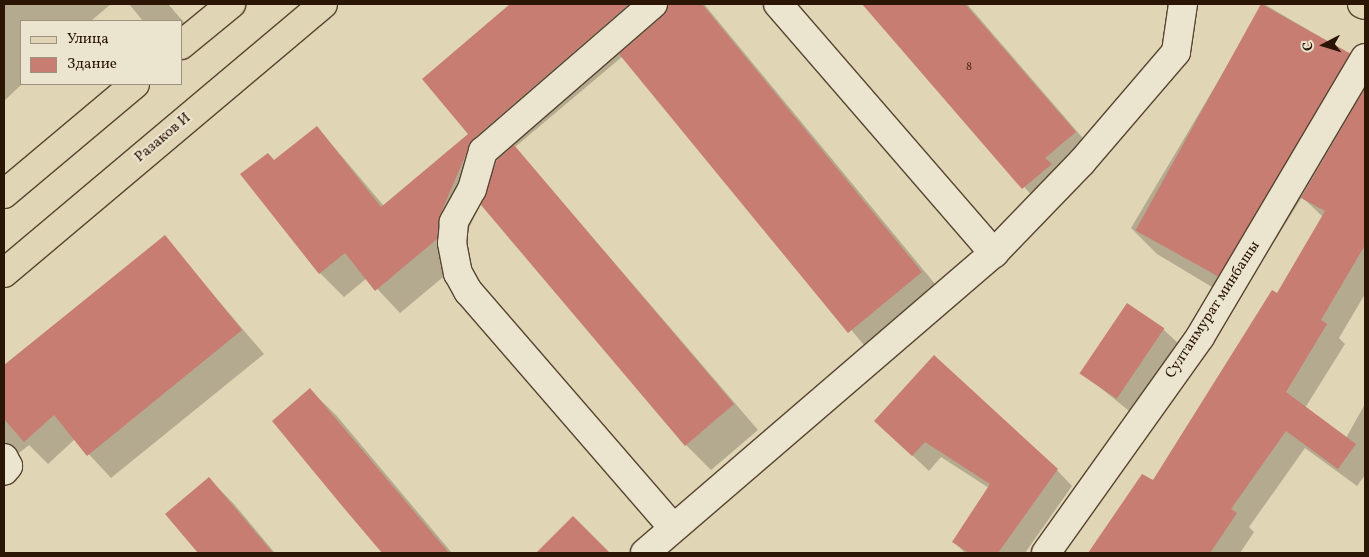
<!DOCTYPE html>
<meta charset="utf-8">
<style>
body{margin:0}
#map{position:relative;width:1369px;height:557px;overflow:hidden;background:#e0d5b4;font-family:Vollkorn,serif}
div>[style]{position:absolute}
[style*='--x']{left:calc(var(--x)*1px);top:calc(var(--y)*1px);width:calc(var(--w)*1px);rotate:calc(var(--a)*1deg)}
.shadow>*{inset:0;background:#0003}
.building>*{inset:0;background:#c77d72;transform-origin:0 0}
.roads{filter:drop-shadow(1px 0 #584531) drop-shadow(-1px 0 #584531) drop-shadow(0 1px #584531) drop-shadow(0 -1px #584531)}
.minor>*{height:28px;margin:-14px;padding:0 14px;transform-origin:14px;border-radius:14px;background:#ebe4ce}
.major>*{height:28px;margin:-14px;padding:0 14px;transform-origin:14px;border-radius:14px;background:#e0d5b4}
.highway>*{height:28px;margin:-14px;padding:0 14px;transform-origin:14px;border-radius:14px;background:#e0d5b4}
span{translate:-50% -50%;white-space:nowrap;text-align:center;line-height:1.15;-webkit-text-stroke:4px #ebe4ce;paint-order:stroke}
.number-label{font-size:12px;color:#522f20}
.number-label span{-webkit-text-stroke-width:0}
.street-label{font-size:15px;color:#2b1505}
.frame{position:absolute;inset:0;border:5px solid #2b1505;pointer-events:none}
.legend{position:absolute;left:20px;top:20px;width:162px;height:65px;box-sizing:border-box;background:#ebe4ce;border:1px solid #9e917e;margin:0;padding:6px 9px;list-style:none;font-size:15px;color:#2b1505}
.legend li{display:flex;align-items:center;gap:10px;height:25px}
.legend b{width:25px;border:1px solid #9e917e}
.north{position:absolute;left:1299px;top:20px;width:50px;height:50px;-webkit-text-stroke:4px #ebe4ce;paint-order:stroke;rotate:265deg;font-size:14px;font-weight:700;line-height:20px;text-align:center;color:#2b1505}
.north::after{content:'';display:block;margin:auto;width:18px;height:22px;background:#2b1505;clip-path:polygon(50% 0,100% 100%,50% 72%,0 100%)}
</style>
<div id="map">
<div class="shadow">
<div style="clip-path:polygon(4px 4px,111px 4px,91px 21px,21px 21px,22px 84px,4px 101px)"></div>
<div style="clip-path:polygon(129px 4px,168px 4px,188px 27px,181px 33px,181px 21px,143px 21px)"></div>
<div style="clip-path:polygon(512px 4px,704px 4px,945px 296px,873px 356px,623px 56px,515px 147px,758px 430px,711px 470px,686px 445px,490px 183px,464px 239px,460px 263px,400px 313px,367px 278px,344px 297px,320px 273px,275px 161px,317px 127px,384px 206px,470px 135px,423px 79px)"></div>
<div style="clip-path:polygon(864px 4px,967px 4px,1100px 158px,1070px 184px,1076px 190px,1048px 214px)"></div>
<div style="clip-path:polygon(1264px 4px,1349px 54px,1365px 70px,1365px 294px,1339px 338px,1345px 344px,1305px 408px,1346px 438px,1365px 404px,1365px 475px,1357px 486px,1305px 448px,1249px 527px,1254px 532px,1240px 553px,1090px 553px,1143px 476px,1153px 482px,1278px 295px,1323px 217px,1302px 197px,1237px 302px,1157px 254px,1131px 228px)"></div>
<div style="clip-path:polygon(164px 237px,264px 354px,111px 478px,75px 439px,48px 464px,29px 445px,4px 465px,4px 371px)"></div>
<div style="clip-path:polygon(1163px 329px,1180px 345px,1133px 414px,1082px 373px)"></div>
<div style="clip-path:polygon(310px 390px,336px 415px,452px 553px,384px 553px,273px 421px)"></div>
<div style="clip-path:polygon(876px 421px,1057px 470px,1072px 486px,1025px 553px,965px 553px,954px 542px,989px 488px,941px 457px,929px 471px)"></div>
<div style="clip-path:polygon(209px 479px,234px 504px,275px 553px,200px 553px,167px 514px)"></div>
</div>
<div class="building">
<div style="clip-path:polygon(510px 4px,629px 4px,472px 140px,440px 215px,437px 239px,375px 291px,345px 253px,319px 274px,240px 174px,268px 153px,274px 160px,317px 126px,381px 207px,468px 134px,422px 79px)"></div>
<div style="clip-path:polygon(668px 4px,702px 4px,922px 272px,848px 333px,619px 54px,663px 16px)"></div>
<div style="clip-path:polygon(862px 4px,965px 4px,1076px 132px,1045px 158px,1052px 164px,1022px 189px)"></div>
<div style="left:1261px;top:4px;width:102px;height:259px;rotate:29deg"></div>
<div style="clip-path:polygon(1365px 88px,1365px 245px,1321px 320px,1327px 324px,1286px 392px,1356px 444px,1338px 469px,1286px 431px,1231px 509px,1237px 513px,1210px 553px,1088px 553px,1142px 474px,1153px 480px,1272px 290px,1277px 293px,1325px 211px,1301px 198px)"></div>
<div style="clip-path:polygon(514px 145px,734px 404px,685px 446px,481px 205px,497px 160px)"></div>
<div style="clip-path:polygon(165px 235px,242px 330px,87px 456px,54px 415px,24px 442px,4px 419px,4px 365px)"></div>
<div style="left:1127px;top:303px;width:45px;height:85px;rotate:34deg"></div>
<div style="clip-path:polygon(934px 355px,1058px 469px,998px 553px,969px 553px,952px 542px,990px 484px,925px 442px,912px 456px,874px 421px)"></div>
<div style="clip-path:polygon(310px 388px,449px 553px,382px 553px,343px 507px,272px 421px)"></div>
<div style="clip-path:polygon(209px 477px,273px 553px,198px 553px,165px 514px)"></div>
<div style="clip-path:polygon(573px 516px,610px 553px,536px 553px)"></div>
</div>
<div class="roads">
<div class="minor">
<div style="--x:653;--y:4;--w:225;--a:139.1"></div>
<div style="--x:483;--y:151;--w:40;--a:106"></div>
<div style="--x:472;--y:189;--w:38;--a:119"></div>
<div style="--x:454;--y:222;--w:21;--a:95"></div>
<div style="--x:452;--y:243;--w:31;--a:79"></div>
<div style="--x:458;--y:273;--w:21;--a:61"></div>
<div style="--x:468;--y:291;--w:313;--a:49.1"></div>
<div style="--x:778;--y:4;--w:330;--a:49.1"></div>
<div style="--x:4;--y:458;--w:9;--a:63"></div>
<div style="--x:8;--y:466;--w:6;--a:129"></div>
<div style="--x:645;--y:553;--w:460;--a:-40.7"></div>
<div style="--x:994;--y:253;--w:125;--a:-46"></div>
<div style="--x:1081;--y:163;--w:146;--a:-49.4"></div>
<div style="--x:1176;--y:52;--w:49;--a:-81.7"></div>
<div style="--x:1046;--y:553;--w:265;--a:-54.5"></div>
<div style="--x:1200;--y:337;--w:324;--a:-59.4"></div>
</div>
<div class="major">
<div style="--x:181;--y:45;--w:65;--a:-39.4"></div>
<div style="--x:4;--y:194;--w:171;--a:-40"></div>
<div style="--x:4;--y:273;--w:417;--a:-40.1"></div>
</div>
<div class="highway">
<div style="--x:1362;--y:4;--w:3;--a:18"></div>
</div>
</div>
<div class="number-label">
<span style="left:969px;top:68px">8</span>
</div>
<div class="street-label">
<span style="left:163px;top:138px;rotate:-40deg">Разаков И</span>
<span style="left:1213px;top:310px;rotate:-57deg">Султанмурат минбашы</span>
</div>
<div class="frame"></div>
<ul class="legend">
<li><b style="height:6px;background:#e0d5b4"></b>Улица</li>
<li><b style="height:14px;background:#c77d72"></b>Здание</li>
</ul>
<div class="north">С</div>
</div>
